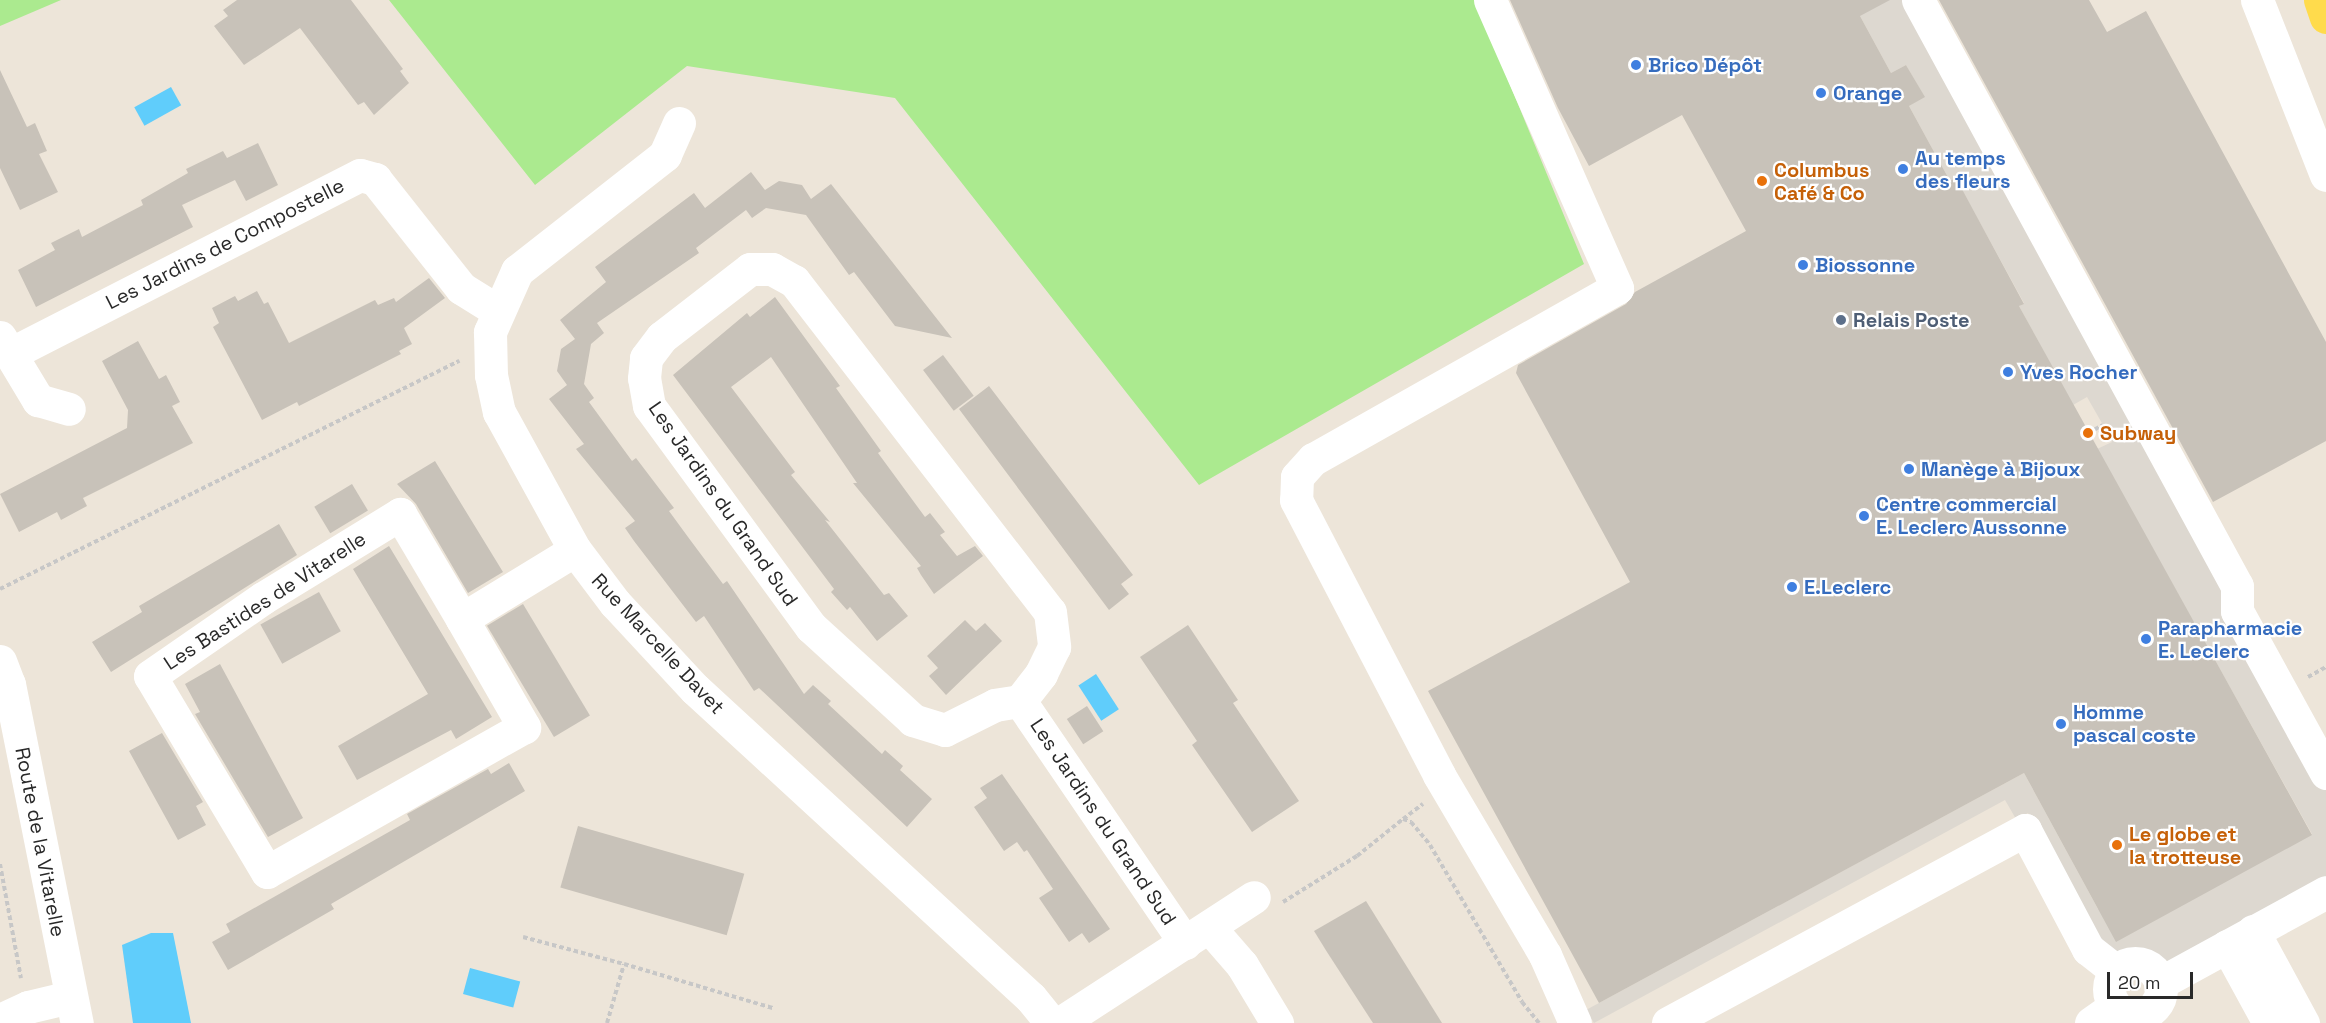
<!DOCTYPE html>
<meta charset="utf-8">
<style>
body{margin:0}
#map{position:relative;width:2326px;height:1023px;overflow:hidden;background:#ede5d9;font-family:"Space Grotesk",sans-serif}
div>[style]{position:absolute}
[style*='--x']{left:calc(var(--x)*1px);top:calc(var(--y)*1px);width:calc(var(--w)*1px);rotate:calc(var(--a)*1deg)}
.green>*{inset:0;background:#abea8f}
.plaza>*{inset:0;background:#ddd8d0}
.water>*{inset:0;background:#60cdfb;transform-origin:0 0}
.building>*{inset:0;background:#c8c2b9;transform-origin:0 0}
.path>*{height:4px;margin-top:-2px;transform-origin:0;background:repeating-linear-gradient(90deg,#c7c7c7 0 4.5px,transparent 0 7.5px)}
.minor>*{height:33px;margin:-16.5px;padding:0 16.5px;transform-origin:16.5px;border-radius:16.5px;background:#fff}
.minor>.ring{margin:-16.5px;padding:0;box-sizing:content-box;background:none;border:33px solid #fff;border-radius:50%}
.major>*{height:33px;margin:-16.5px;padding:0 16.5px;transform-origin:16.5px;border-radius:16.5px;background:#ffdb4c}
.dots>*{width:16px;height:16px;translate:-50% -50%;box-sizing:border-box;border:3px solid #fff;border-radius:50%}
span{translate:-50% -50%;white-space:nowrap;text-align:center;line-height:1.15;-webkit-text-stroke:4.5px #fff;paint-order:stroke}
.shop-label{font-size:20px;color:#366cbe;font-weight:700}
.left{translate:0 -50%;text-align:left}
.food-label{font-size:20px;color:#c56008;font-weight:700}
.street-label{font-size:20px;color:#292929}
.service-label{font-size:20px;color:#4e5e75;font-weight:700}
.scale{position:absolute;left:2107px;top:972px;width:86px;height:27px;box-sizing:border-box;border:3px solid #292929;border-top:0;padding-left:8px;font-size:18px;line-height:21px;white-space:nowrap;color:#292929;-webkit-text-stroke:4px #fff;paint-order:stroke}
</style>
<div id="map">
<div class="green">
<div style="clip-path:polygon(0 0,61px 0,0 26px)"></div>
<div style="clip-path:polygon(389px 0,1475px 0,1584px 264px,1199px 485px,895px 98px,687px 66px,535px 185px)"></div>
</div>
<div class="plaza">
<div style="clip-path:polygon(1865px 0,1910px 0,2326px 786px,2326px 877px,2169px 962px,2143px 952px,2111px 952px,2101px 946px,2028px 813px,2016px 819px,2005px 800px,1594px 1023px,1586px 1010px,2024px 773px,2098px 909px,2312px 834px,2097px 449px,2112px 442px,2103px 425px,2087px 397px,2073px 405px,2019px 306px,2024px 303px,1956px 179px,1950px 181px,1909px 106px,1924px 96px,1906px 65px,1891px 73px,1860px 16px)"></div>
</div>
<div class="water">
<div style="left:171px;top:87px;width:21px;height:42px;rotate:61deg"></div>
<div style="left:1096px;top:674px;width:42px;height:21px;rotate:57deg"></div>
<div style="clip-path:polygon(151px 933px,173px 933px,191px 1023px,133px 1023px,122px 945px)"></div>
<div style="left:470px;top:968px;width:52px;height:27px;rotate:15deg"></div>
</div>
<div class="building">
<div style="clip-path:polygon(237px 0,351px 0,403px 69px,400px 71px,409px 83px,374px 115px,364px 102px,358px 105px,300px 28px,244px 65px,214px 26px,228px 16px,223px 10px)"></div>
<div style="clip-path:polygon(1510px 0,1890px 0,1860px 16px,1891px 73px,1906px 65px,1925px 97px,1909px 106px,1950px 181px,1956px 178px,2024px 304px,2019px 306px,2312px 835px,2116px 942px,2024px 773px,1599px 1003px,1428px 691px,1630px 582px,1516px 373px,1518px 365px,1626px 304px,1635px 292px,1746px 231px,1682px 115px,1589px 166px,1558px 108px)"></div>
<div style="clip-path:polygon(1939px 0,2089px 0,2107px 32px,2146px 11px,2326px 342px,2326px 441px,2213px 502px)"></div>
<div style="clip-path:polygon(0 70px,27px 127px,35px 123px,47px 151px,39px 154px,58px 192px,20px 210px,0 168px)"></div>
<div style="clip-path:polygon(258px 143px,278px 185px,246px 201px,235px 180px,182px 205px,193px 227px,36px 307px,18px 270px,55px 250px,51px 243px,79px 229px,82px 237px,143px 205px,141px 200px,188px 173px,186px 169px,223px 151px,227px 158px)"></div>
<div style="clip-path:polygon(751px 172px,765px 190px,779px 181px,802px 185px,811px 199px,831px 184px,952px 338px,895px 326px,854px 272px,849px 275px,806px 215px,766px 208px,752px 218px,746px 210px,696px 248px,699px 253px,597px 323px,604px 333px,591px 344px,584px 384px,594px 398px,589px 402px,632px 461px,636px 458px,674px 508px,669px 511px,688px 537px,723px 584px,727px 581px,804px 694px,813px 685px,831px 701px,828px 704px,882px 754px,885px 750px,903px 766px,900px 770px,932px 799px,907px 827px,759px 688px,754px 691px,704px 616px,696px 622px,634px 541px,625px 528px,635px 521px,576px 449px,584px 444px,549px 399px,567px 385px,557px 371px,561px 349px,575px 339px,560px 320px,606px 282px,595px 267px,694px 193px,705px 208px)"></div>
<div style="clip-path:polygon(429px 278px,445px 298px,404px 328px,412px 344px,399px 351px,401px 354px,299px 406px,297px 402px,262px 420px,213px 327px,219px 323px,212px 308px,235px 296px,238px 301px,257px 291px,264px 304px,268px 302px,289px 343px,375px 300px,378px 305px,394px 298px,396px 302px)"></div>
<div style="clip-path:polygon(775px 297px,840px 386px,836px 388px,881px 451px,878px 453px,925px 517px,930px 513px,945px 532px,940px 535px,957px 556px,975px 546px,983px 556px,934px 594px,921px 575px,917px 568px,921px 566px,853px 483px,857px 483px,771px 357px,731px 387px,795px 472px,791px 475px,830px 522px,825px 520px,884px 595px,889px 593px,908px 616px,877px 641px,850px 607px,847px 610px,831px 592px,834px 589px,673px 375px,747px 313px,750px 317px)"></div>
<div style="clip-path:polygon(138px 341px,159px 379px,166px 375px,180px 402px,172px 406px,193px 443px,83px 498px,87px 506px,61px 520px,57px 512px,19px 532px,0 494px,127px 428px,128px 410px,102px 361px)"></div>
<div style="left:943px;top:355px;width:51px;height:25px;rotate:53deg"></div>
<div style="clip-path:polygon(989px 386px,1133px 575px,1121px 584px,1129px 594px,1109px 610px,959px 409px)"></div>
<div style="clip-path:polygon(435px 461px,503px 572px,468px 593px,416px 504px,397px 484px)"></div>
<div style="left:352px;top:484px;width:31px;height:44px;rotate:59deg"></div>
<div style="clip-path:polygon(279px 524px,297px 555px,111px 672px,92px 642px,142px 612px,139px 606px)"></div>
<div style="clip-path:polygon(389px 546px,492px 717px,456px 739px,451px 730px,357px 780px,338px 746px,428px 694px,353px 569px)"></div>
<div style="left:319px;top:592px;width:45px;height:67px;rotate:61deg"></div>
<div style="left:523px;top:604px;width:130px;height:42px;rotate:59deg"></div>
<div style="clip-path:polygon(965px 620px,976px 631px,985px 623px,1002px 641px,946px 695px,929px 676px,938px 668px,927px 656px)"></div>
<div style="clip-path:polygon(1188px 625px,1238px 700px,1233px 703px,1299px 801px,1252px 832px,1192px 745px,1197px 741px,1140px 657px)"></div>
<div style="clip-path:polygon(220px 664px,303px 818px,268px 837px,195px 714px,200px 712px,185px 684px)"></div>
<div style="left:1087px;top:706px;width:30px;height:24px;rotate:57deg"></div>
<div style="clip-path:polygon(162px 733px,203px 802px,196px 806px,206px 825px,178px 840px,129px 751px)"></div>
<div style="clip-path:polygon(509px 763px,525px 791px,331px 904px,334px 909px,228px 970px,212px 942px,230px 932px,226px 924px,410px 820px,407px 814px,488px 769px,491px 774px)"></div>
<div style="clip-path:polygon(1002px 774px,1110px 929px,1089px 943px,1082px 933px,1069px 942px,1039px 898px,1053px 889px,1027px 850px,1024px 852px,1017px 842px,1004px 851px,974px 807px,987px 798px,980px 788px)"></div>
<div style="left:578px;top:826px;width:173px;height:64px;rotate:16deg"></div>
<div style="clip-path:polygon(1366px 901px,1442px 1023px,1373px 1023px,1327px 952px,1314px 931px)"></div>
</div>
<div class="path">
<div style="--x:2088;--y:433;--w:17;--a:-28"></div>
<div style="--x:0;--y:589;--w:513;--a:-26.42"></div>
<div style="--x:2308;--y:677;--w:21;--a:-29"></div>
<div style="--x:1403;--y:819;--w:25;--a:-37"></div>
<div style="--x:0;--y:864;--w:116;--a:79.6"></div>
<div style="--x:1283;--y:902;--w:87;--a:-31.9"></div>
<div style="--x:1357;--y:856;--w:59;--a:-38.8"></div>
<div style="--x:1403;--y:819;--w:9;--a:21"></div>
<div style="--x:1411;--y:822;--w:30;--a:50"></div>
<div style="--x:1430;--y:845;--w:182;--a:59.6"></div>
<div style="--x:1522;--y:1002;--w:27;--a:51"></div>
<div style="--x:523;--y:937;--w:105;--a:15"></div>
<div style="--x:607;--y:1023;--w:61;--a:-73.9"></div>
<div style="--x:624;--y:964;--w:155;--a:16.5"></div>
</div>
<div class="minor">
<div style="--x:1490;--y:0;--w:315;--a:66.2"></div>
<div style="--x:1617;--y:288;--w:349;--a:150.6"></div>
<div style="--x:1313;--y:459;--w:24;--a:132"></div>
<div style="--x:1297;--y:477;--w:23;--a:92"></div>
<div style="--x:1296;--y:500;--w:310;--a:62.5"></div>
<div style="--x:1439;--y:775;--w:209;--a:59.5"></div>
<div style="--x:1545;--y:955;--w:74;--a:66.2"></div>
<div style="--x:1918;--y:0;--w:667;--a:61.44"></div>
<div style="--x:2237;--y:586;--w:25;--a:90"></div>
<div style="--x:2237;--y:611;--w:185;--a:61.2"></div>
<div style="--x:2257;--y:0;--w:188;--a:68.5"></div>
<div style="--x:679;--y:123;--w:35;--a:114"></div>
<div style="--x:665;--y:155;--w:188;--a:141.9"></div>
<div style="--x:517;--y:271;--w:67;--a:113.9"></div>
<div style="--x:490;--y:332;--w:43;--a:88.7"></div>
<div style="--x:491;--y:375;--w:38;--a:78"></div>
<div style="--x:499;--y:412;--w:158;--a:61.2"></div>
<div style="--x:575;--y:550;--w:66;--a:53"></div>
<div style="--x:615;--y:603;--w:117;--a:47.1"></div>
<div style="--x:695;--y:689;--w:456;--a:42.6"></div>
<div style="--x:1031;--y:998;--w:32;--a:51"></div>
<div style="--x:750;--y:269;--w:22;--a:0"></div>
<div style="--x:772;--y:269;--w:25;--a:29"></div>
<div style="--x:794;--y:281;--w:418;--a:52.3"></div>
<div style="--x:1050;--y:612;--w:35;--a:83"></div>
<div style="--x:1054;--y:647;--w:30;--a:116"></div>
<div style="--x:1041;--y:674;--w:34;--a:128"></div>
<div style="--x:1020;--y:701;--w:25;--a:171"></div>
<div style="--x:995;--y:705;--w:56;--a:153.4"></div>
<div style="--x:945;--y:730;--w:34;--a:-163"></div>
<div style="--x:913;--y:720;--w:138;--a:-137.6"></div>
<div style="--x:811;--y:627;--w:274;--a:-126.2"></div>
<div style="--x:649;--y:406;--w:28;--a:-100"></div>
<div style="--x:644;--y:378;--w:20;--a:-84"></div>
<div style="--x:646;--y:358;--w:26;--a:-53"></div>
<div style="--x:662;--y:337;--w:111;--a:-37.7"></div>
<div style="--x:0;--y:337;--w:74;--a:58.9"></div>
<div style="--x:38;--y:400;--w:32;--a:16"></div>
<div style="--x:10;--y:354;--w:393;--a:-27.1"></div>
<div style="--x:360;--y:175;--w:16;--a:15"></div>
<div style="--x:375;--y:179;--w:139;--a:51.7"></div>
<div style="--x:461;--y:288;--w:44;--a:31.9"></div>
<div style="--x:462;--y:619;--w:125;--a:60.1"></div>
<div style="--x:524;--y:727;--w:295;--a:150.6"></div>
<div style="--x:267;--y:872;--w:228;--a:-120.8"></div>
<div style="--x:150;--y:676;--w:137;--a:-34.6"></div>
<div style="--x:263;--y:598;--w:161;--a:-31.5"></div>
<div style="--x:400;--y:514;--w:122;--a:59.4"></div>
<div style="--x:462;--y:619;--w:132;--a:-31.4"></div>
<div style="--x:0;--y:661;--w:25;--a:69"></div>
<div style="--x:9;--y:684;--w:346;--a:78.7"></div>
<div style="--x:1020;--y:701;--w:293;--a:55.7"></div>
<div style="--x:1209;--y:927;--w:50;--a:49"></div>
<div style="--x:1242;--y:965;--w:68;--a:58.9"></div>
<div style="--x:2253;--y:931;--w:105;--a:61.5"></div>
<div style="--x:2227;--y:946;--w:88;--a:61.4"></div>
<div class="ring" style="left:2109px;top:963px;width:19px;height:19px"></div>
<div style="--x:2160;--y:983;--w:189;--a:-28.7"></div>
<div style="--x:0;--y:1020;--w:31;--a:-25"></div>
<div style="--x:28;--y:1007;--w:43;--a:-13.4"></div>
<div style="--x:1060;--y:1023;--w:231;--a:-33"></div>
<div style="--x:1668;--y:1023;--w:406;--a:-28.4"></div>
<div style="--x:2025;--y:830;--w:135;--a:62.1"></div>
<div style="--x:2088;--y:949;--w:36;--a:38"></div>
<div style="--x:2091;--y:1023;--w:29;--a:-35"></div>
</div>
<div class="major">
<div style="--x:2320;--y:0;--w:18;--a:71"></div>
</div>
<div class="dots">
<div style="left:1636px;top:65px;background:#3f7fe0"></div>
<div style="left:1821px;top:93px;background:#3f7fe0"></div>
<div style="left:1903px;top:169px;background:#3f7fe0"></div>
<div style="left:1762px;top:181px;background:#e8710a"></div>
<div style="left:1803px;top:265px;background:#3f7fe0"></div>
<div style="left:1841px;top:320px;background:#5c6f8a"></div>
<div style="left:2008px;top:372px;background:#3f7fe0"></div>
<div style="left:2088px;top:433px;background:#e8710a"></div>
<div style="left:1909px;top:469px;background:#3f7fe0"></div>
<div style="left:1864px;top:516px;background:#3f7fe0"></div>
<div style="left:1792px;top:587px;background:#3f7fe0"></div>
<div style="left:2146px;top:639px;background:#3f7fe0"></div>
<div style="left:2061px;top:724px;background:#3f7fe0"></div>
<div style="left:2117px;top:845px;background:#e8710a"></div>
</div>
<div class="shop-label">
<span class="left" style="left:1648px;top:65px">Brico Dépôt</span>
<span class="left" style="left:1833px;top:93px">Orange</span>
<span class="left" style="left:1915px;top:170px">Au temps<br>des fleurs</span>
<span class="left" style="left:1815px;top:265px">Biossonne</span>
<span class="left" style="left:2020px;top:372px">Yves Rocher</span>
<span class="left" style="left:1921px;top:469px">Manège à Bijoux</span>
<span class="left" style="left:1876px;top:516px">Centre commercial<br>E. Leclerc Aussonne</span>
<span class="left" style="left:1804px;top:587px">E.Leclerc</span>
<span class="left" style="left:2158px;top:640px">Parapharmacie<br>E. Leclerc</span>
<span class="left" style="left:2073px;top:724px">Homme<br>pascal coste</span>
</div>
<div class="food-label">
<span class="left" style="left:1774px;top:182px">Columbus<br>Café &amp; Co</span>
<span class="left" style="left:2100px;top:433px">Subway</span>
<span class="left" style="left:2129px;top:846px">Le globe et<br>la trotteuse</span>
</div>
<div class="street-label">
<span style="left:225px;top:244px;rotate:-27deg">Les Jardins de Compostelle</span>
<span style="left:723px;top:504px;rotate:55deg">Les Jardins du Grand Sud</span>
<span style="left:265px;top:601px;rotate:-33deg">Les Bastides de Vitarelle</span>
<span style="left:658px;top:644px;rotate:47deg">Rue Marcelle Davet</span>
<span style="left:1103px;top:822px;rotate:56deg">Les Jardins du Grand Sud</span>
<span style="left:40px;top:842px;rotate:79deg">Route de la Vitarelle</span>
</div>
<div class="service-label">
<span class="left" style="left:1853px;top:320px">Relais Poste</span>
</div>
<div class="scale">20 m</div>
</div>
